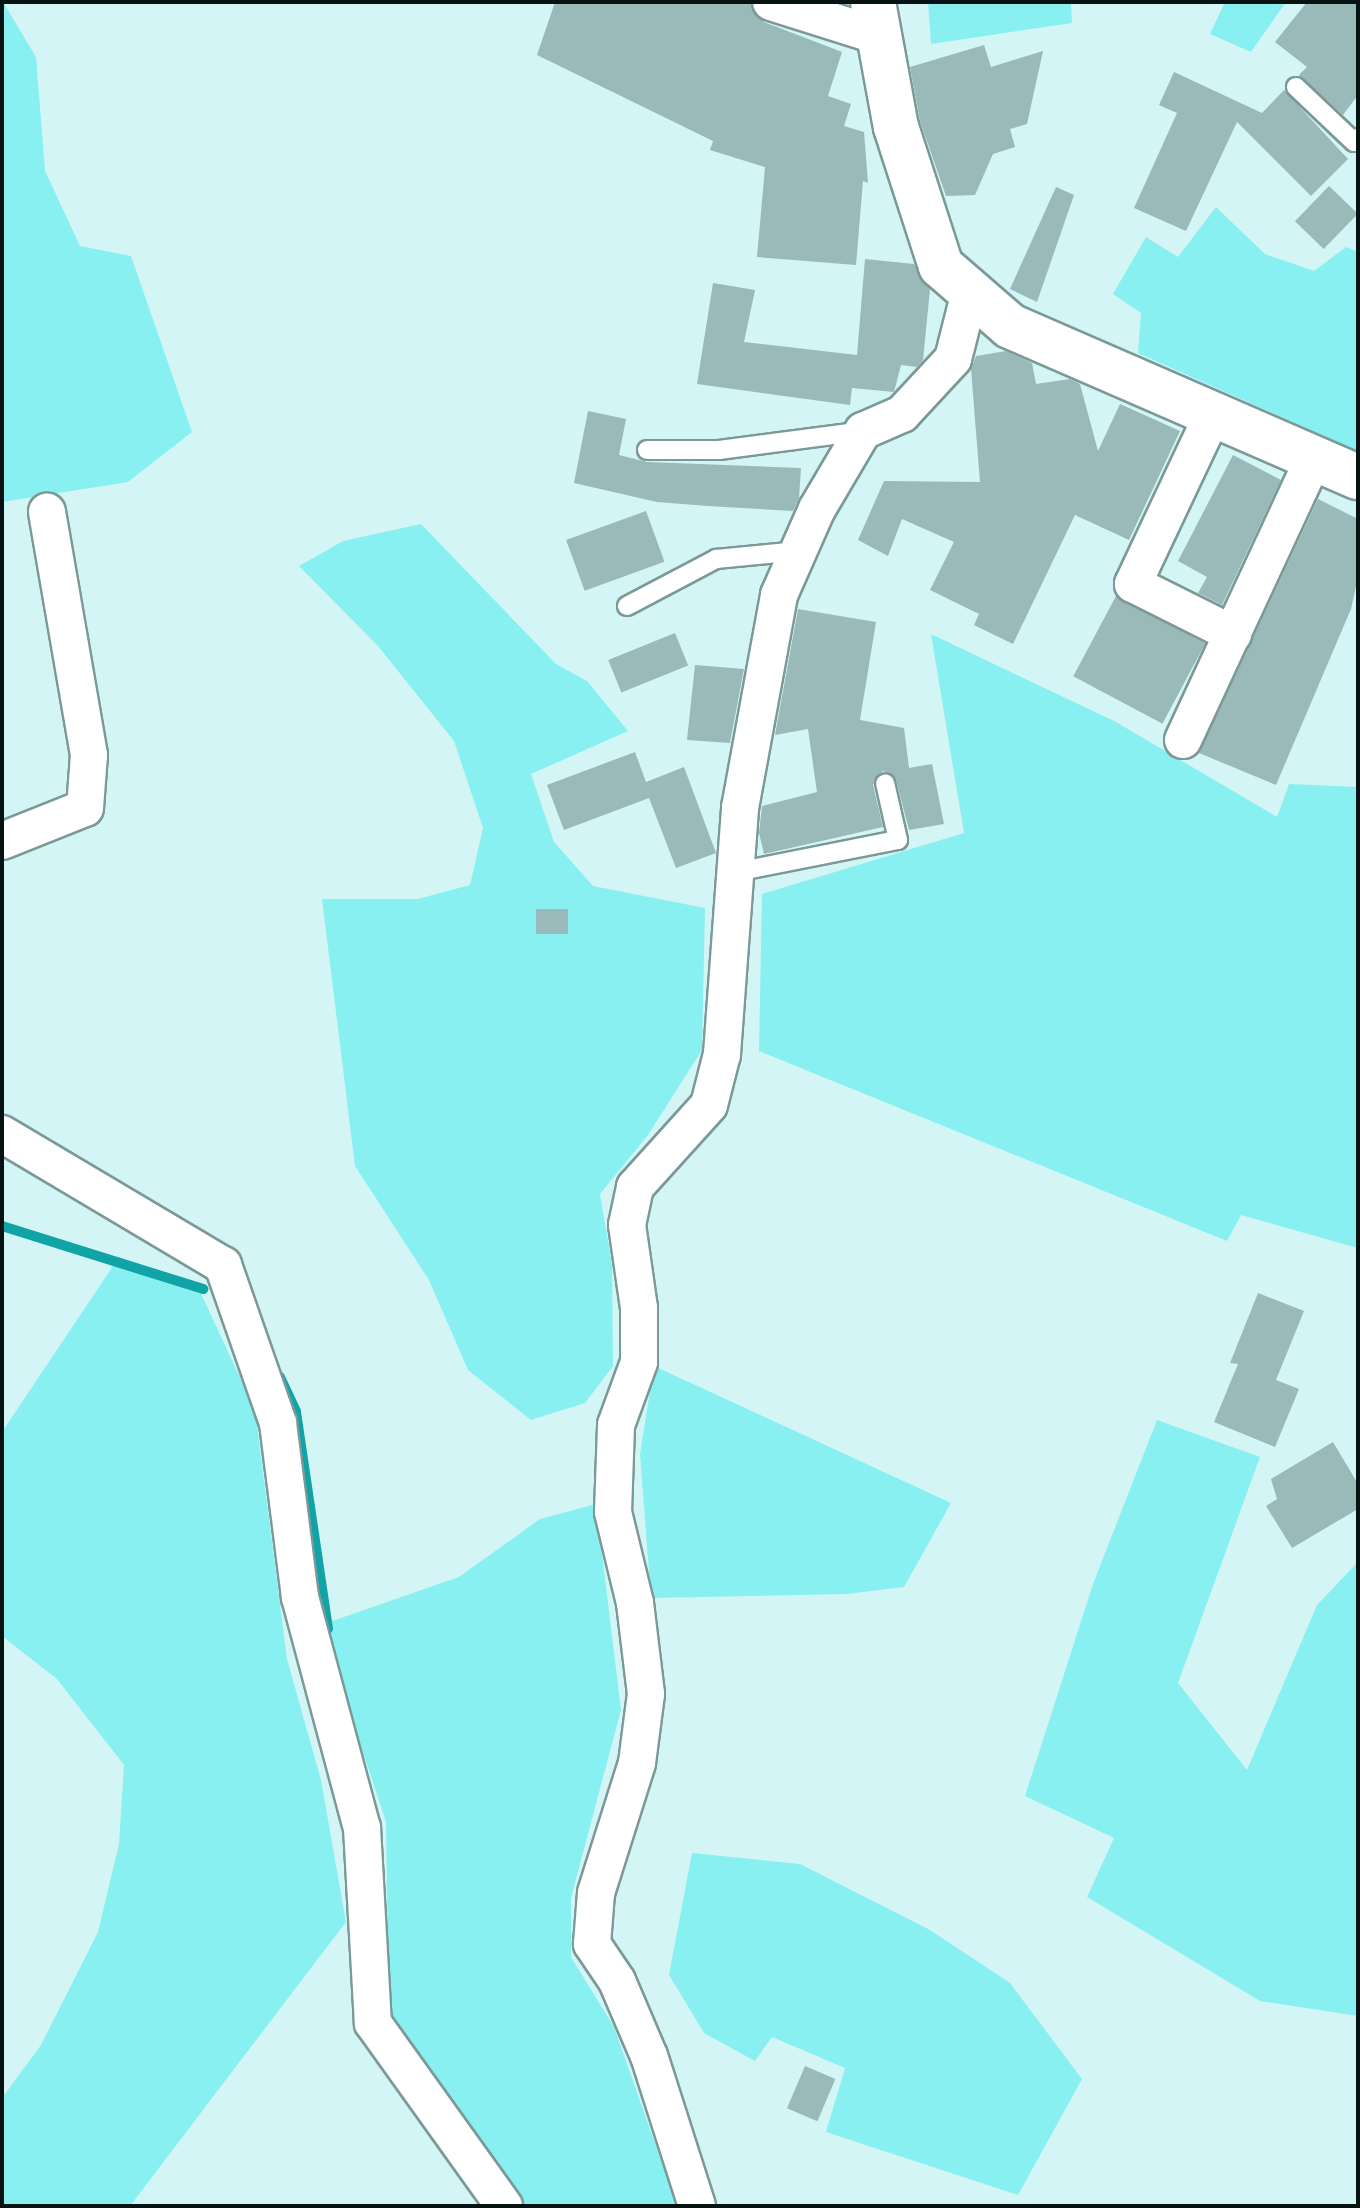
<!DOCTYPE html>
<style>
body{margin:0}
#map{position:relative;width:1360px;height:2208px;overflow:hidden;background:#d4f5f5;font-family:Poppins,sans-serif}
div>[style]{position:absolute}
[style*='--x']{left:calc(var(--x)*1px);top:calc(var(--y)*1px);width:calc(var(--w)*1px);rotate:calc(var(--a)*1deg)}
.green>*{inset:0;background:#88f0f1}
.stream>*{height:10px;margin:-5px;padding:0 5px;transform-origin:5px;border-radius:5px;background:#10a4a6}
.building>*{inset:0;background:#9ab9b9;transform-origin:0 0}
.roads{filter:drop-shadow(2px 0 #7b9999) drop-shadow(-2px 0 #7b9999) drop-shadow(0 2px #7b9999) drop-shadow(0 -2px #7b9999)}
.lane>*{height:18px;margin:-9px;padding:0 9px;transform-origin:9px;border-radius:9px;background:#fff}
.street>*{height:36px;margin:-18px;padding:0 18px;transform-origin:18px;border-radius:18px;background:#fff}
.secondary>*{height:44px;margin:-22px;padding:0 22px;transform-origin:22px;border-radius:22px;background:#fff}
span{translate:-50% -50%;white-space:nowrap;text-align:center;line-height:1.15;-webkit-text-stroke:7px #ebffff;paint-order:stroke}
.frame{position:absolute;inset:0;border:4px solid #071212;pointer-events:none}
</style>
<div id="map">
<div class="green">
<div style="clip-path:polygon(3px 2px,36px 57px,45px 171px,80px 246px,131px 256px,192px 432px,128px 482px,2px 502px)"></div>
<div style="clip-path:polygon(928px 2px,1071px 2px,1072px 23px,931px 44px)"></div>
<div style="clip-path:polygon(1225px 2px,1286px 2px,1251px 52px,1210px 34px)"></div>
<div style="clip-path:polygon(1216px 207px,1265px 254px,1314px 271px,1346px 247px,1358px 252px,1358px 451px,1138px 353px,1141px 313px,1113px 294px,1146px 237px,1178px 257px)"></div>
<div style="clip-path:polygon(421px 524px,556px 664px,587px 681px,628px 731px,531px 774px,554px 842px,593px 886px,705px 908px,702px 1050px,648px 1135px,600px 1194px,612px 1265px,613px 1366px,585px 1403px,531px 1420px,468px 1370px,429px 1280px,355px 1166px,322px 899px,418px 899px,470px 885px,483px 828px,454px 741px,378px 646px,299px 566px,343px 541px)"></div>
<div style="clip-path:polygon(931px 634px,1116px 722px,1277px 817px,1289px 784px,1358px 787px,1358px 1248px,1241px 1215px,1227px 1241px,759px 1051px,762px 894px,964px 833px)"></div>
<div style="clip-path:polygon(119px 1257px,198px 1287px,255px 1410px,287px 1659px,321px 1780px,346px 1922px,130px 2206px,2px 2206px,2px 2098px,41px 2045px,98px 1932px,119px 1844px,124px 1765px,57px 1679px,2px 1636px,2px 1432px)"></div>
<div style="clip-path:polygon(654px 1366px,951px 1503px,904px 1587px,847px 1594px,651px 1598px,640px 1454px)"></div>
<div style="clip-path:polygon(1157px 1420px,1260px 1457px,1178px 1683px,1247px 1770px,1317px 1605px,1358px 1562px,1358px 2016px,1260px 2001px,1087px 1897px,1114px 1838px,1025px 1796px,1093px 1584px)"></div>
<div style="clip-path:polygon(596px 1504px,621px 1710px,571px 1898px,571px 1957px,614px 2027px,677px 2206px,523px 2206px,389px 2016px,386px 1822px,321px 1625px,459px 1577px,540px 1519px)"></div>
<div style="clip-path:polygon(692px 1853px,800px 1864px,930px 1930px,1010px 1983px,1082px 2079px,1018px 2195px,826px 2132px,845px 2068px,772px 2037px,755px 2061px,704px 2033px,669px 1975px)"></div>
</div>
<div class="stream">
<div style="--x:2;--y:1226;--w:211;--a:17.4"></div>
<div style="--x:280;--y:1377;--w:38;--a:65"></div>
<div style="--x:296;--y:1412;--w:219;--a:81.6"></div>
</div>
<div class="building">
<div style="clip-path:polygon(555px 2px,751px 2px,764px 22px,842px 52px,828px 96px,851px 104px,844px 126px,864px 132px,868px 183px,863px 181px,856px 265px,757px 257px,765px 167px,710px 150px,713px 141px,537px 55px)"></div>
<div style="clip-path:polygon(1307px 2px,1358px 2px,1358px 95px,1343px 115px,1299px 75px,1307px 67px,1275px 42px)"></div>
<div style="clip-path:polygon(984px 45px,991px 67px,1043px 51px,1027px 124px,1010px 129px,1015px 147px,993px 154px,975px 195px,946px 196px,920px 121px,910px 67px)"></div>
<div style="clip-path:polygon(1174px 72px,1262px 113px,1284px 90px,1348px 159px,1311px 196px,1237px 122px,1186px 231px,1134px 208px,1177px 113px,1159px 105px)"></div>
<div style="left:1329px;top:186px;width:40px;height:49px;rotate:44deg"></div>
<div style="clip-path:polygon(1056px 187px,1074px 195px,1037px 302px,1010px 289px)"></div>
<div style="clip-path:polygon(865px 259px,914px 264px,930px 289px,923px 360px,917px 367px,901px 365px,894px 392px,852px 388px,850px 405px,697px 384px,713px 283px,755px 290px,744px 342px,857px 355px)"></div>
<div style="clip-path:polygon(1006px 351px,1032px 363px,1036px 384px,1070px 379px,1080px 384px,1098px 451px,1120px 404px,1180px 431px,1129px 540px,1075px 515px,1013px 644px,974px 625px,979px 614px,930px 590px,954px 542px,902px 519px,888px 556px,858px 540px,884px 481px,980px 482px,971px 369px,976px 356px)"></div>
<div style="clip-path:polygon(588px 411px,626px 419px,619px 455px,647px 462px,801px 468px,799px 498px,793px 511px,708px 506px,657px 502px,574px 483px)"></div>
<div style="clip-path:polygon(1233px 455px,1281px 480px,1222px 605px,1198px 593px,1207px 577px,1178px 561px)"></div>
<div style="clip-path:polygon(1318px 499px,1358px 519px,1358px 577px,1351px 609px,1276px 785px,1199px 753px)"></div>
<div style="left:646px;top:511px;width:54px;height:85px;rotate:70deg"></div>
<div style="left:1116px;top:596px;width:101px;height:91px;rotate:28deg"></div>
<div style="clip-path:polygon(798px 609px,876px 622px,860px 720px,904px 728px,909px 768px,932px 764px,944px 824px,909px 830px,896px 780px,883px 771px,873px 785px,883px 827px,764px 854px,759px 833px,762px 806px,817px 792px,808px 729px,775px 735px)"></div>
<div style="left:675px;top:633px;width:35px;height:72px;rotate:68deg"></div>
<div style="clip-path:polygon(695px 665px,744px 669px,730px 743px,687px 740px)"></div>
<div style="clip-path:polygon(635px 752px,646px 782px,684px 767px,716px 853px,676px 868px,649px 798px,564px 830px,547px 785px)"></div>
<div style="left:536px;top:909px;width:32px;height:25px"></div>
<div style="clip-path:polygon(1258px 1293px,1304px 1311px,1276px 1380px,1299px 1389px,1275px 1447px,1214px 1422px,1238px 1364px,1230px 1363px)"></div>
<div style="clip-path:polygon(1333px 1442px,1358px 1484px,1358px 1509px,1292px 1548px,1266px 1506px,1277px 1499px,1271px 1479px)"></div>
<div style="left:805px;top:2066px;width:33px;height:46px;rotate:23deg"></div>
</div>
<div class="roads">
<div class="lane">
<div style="--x:1296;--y:87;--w:80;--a:43.5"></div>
<div style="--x:1354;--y:142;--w:6;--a:-45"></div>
<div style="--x:647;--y:450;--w:72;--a:0"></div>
<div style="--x:719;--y:450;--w:145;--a:-7.5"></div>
<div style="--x:627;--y:606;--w:101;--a:-27.8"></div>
<div style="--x:716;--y:559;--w:83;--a:-5.5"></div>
<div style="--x:736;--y:872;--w:165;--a:-11.2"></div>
<div style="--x:898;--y:840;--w:58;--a:-102.8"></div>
</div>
<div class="street">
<div style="--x:771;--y:2;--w:113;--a:17.5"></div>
<div style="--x:1213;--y:414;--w:188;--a:115.2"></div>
<div style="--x:1133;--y:584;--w:112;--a:26.6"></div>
<div style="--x:1183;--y:740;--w:311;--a:-65.1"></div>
<div style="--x:2;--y:841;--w:89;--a:-21.7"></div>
<div style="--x:85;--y:808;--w:53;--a:-85.7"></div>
<div style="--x:89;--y:755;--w:247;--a:-99.8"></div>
<div style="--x:2;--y:1134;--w:257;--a:30.7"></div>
<div style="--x:223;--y:1265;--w:167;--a:70.8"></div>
<div style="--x:278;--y:1423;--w:175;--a:82.8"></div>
<div style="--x:300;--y:1597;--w:239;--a:75"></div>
<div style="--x:362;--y:1828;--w:195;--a:86.8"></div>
<div style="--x:373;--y:2023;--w:225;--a:54.4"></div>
<div style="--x:697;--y:2206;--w:157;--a:-107.7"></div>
<div style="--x:649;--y:2056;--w:82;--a:-113.1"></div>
<div style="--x:617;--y:1981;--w:45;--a:-124"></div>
<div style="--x:592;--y:1944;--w:51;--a:-85.5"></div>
<div style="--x:596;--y:1893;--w:136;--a:-72.5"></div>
<div style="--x:637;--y:1763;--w:70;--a:-82.6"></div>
<div style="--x:646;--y:1694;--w:92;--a:-96.9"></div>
<div style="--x:635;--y:1603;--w:94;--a:-103.6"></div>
<div style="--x:613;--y:1512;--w:87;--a:-88"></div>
<div style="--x:616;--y:1425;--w:67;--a:-69.9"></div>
<div style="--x:639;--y:1362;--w:54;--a:-90"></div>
<div style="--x:639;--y:1308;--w:84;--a:-98.2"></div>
<div style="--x:627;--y:1225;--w:39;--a:-78"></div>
<div style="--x:635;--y:1187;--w:110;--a:-47.9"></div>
<div style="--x:709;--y:1105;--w:53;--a:-75.7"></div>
<div style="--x:722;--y:1054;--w:247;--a:-85.8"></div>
<div style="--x:740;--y:808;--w:217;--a:-79.6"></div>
<div style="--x:779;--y:595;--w:94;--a:-66.2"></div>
<div style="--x:817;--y:509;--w:91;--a:-59.5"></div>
<div style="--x:863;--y:431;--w:43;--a:-23.6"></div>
<div style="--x:902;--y:414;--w:75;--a:-47.2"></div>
<div style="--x:953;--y:359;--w:69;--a:-75.8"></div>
</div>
<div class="secondary">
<div style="--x:873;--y:2;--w:127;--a:79.6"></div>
<div style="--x:896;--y:127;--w:146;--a:72.1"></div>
<div style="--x:941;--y:266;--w:91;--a:41"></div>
<div style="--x:1010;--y:326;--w:379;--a:23.5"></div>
</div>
</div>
<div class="frame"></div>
</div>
